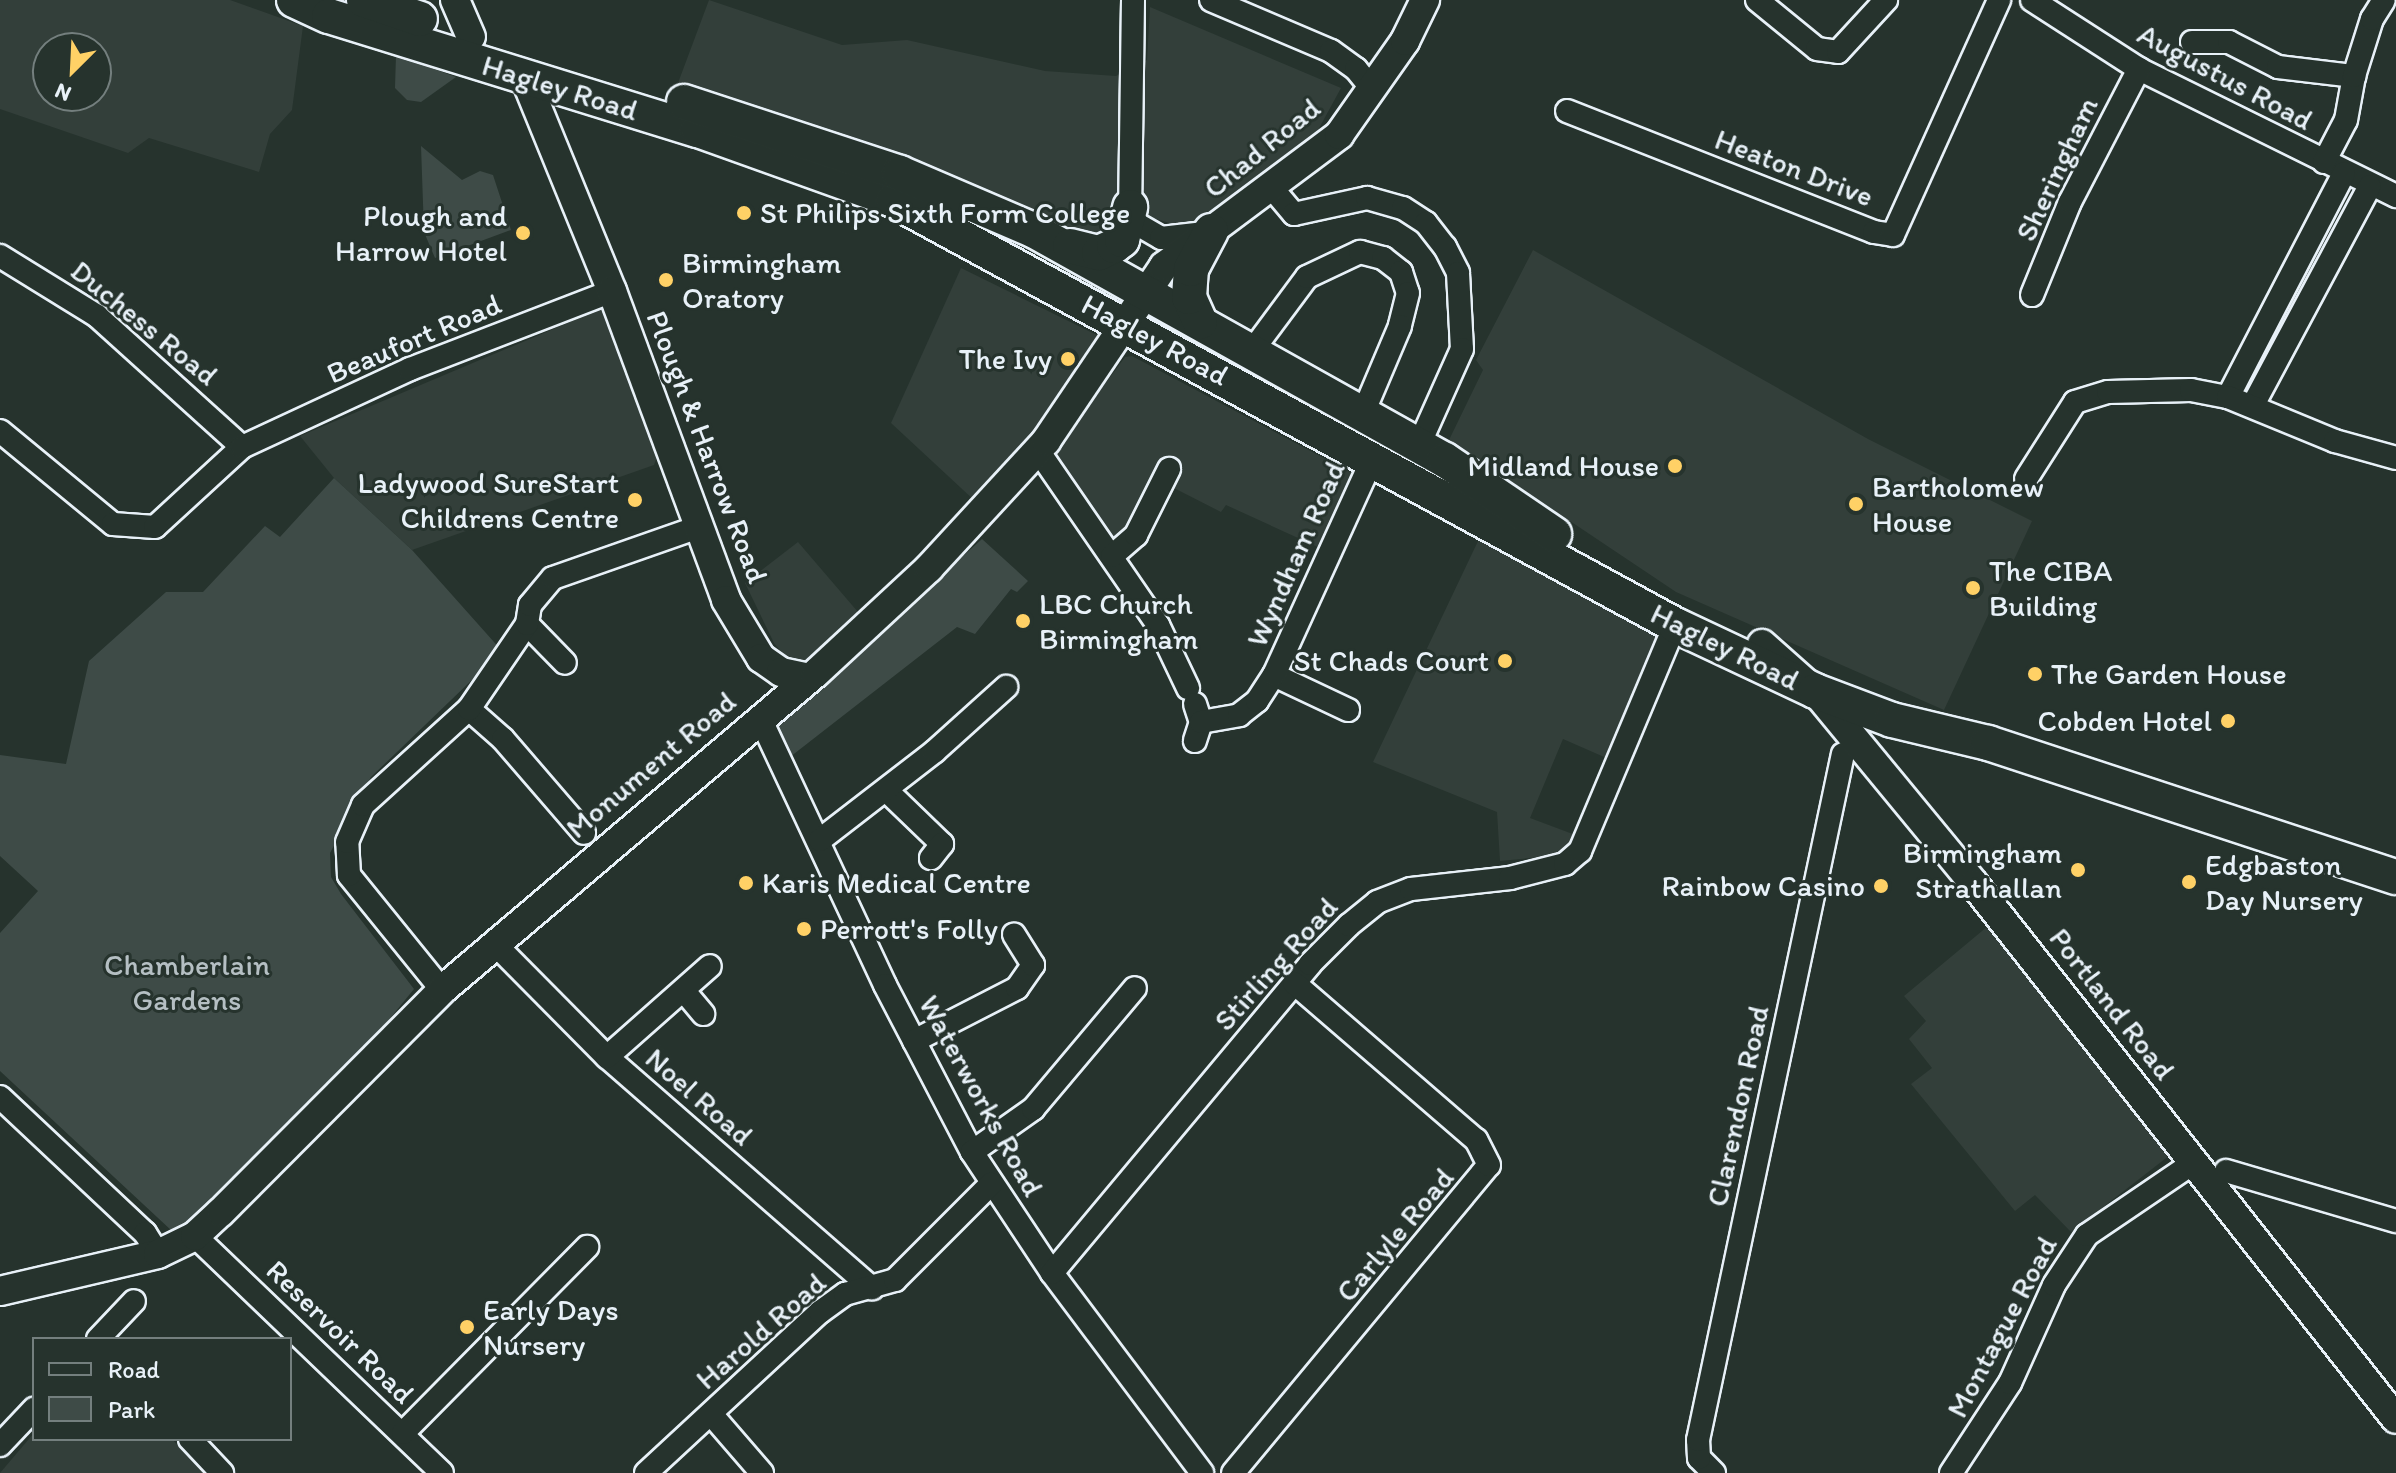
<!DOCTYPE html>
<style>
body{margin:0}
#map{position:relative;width:2396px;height:1473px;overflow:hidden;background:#26332d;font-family:Itim,sans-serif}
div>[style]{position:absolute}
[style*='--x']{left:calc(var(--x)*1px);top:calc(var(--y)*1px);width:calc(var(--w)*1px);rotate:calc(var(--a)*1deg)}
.built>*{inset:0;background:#333f3a}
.green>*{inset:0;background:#3e4b47}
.roads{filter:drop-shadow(2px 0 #e8f1f8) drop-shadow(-2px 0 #e8f1f8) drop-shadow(0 2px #e8f1f8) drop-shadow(0 -2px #e8f1f8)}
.minor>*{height:22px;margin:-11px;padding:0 11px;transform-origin:11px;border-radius:11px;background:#26332d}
.major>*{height:28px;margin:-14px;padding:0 14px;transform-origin:14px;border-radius:14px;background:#26332d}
.highway>*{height:34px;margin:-17px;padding:0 17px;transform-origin:17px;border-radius:17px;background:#26332d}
.dots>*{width:22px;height:22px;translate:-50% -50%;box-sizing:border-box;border:4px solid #26332d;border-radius:50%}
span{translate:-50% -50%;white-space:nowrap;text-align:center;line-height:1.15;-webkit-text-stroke:6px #26332d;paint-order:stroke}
.street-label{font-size:30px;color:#e8f1f8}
.poi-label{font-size:30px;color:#e8f1f8}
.left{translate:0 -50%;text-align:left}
.right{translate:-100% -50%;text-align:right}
.park-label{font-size:30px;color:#b5bfc3}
.legend{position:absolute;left:32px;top:1337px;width:260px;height:104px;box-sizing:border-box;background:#26332d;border:2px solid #747f7e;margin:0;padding:10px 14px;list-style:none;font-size:24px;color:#e8f1f8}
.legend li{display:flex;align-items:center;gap:16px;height:40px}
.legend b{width:40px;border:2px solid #747f7e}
.north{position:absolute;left:32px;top:32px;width:80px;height:80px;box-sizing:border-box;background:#26332d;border:2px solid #747f7e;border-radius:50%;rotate:204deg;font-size:22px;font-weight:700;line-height:32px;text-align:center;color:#e8f1f8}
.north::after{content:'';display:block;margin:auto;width:28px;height:36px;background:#ffd166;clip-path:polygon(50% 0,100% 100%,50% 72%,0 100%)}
</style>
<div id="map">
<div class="built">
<div style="clip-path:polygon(evenodd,0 0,230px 0,303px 26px,292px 110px,270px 134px,259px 172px,149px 138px,128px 153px,0 109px,0 0,48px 48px,96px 48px,96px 96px,48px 96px,48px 48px)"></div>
<div style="clip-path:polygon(709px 0,842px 45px,907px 40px,1045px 71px,1116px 76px,1147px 60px,1150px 7px,1341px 88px,1311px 143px,1190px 229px,1129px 211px,1103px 245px,879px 151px,678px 83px)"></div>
<div style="clip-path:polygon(1533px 250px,1868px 439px,2032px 521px,1944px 710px,1676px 592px,1449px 440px,1483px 370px,1476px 360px)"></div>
<div style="clip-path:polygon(961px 268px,1111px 342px,1034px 438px,975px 501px,891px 423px)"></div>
<div style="clip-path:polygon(603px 308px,658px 454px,654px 465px,412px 550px,334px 478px,300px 436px)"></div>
<div style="clip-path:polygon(1132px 356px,1352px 473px,1320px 548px,1226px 505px,1221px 512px,1170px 486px,1121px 549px,1055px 451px,1125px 357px)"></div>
<div style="clip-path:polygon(1479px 539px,1663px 638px,1611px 760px,1563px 739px,1530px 818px,1578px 836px,1573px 848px,1550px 856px,1500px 861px,1497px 812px,1373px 762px)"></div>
<div style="clip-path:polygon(798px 542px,858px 612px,804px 662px,786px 658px,774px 643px,745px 583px)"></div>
<div style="clip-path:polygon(1988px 926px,2170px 1155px,2071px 1232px,2035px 1195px,2015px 1211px,1911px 1084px,1932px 1068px,1909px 1039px,1926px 1021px,1904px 996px)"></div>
<div style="clip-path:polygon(34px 1433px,34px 1439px,172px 1439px,203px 1473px,0 1473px)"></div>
</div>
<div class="green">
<div style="clip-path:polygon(396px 55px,456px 77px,421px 102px,407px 100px,395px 88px)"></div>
<div style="clip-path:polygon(421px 146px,462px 180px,480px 171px,493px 175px,511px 230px,435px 258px,424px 232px)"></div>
<div style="clip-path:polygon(334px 478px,412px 550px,502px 651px,371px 777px,330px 853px,331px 877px,341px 894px,414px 989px,365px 1049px,187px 1229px,172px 1231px,0 1071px,0 933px,38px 891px,0 856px,0 755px,66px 764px,89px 661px,166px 592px,203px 592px,265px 526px,280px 537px)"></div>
<div style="clip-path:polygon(982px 539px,1028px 581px,1017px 592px,1011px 589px,975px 634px,957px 627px,790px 757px,778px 727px,790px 712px)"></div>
</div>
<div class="roads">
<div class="minor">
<div style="--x:1133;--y:0;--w:207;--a:90.8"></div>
<div style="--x:1130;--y:207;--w:18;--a:68"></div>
<div style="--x:1137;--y:224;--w:28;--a:30"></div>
<div style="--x:1161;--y:238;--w:44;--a:-6.5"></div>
<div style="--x:1211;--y:0;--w:130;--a:23"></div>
<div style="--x:1331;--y:51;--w:31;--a:36"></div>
<div style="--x:1356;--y:69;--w:27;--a:51"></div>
<div style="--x:1757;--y:0;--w:77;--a:39.2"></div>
<div style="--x:1817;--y:49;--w:21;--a:8"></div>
<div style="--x:1838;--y:52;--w:71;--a:-47.3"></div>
<div style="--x:2032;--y:0;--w:127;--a:32.8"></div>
<div style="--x:2139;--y:69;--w:287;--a:26.3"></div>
<div style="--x:2192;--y:42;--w:37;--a:0"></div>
<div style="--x:2229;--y:42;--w:55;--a:27"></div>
<div style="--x:2278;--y:67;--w:77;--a:6.8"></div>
<div style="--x:1567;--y:111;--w:330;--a:21.5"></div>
<div style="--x:1874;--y:232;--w:19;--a:9"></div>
<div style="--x:1893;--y:235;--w:258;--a:-65.7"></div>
<div style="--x:2324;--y:162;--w:47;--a:-62.4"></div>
<div style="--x:2346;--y:120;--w:45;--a:-79.7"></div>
<div style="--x:2354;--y:76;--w:60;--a:-72.5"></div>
<div style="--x:2372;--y:19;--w:22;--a:-58"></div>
<div style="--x:1272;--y:188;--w:34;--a:50"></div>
<div style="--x:1294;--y:214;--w:75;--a:-12.4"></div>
<div style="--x:1367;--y:198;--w:37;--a:16"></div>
<div style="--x:1403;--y:208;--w:27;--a:33"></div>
<div style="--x:1426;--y:223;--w:31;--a:52"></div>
<div style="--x:1445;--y:247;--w:29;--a:63"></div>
<div style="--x:1458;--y:273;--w:76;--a:87"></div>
<div style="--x:1462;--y:349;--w:105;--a:114.1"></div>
<div style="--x:0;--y:256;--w:114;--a:31.7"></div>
<div style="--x:97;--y:316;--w:195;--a:42.1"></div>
<div style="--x:2032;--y:295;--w:100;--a:-67.8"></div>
<div style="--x:2070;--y:202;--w:150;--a:-62.6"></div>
<div style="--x:1252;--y:351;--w:92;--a:-53.4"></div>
<div style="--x:1307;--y:277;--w:59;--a:-25.3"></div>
<div style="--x:1360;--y:252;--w:24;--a:15"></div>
<div style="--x:1383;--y:258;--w:23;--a:38"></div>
<div style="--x:1401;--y:272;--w:22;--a:72"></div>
<div style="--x:1408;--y:293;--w:34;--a:104"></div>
<div style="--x:1400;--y:326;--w:95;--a:113"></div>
<div style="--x:2228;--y:397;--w:252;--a:-62.6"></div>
<div style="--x:2253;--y:405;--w:248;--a:-61.9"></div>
<div style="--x:0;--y:431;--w:146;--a:39.5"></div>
<div style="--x:113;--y:524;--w:42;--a:4.1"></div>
<div style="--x:155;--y:527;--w:118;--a:-42.6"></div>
<div style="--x:242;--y:447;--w:185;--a:-24.9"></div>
<div style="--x:410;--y:369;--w:217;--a:-21.1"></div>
<div style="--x:1037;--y:449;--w:214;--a:55.5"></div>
<div style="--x:1158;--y:625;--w:70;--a:64.5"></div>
<div style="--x:2026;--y:479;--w:91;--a:-57.5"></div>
<div style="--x:2075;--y:402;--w:34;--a:-17"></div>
<div style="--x:2108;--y:392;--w:83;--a:-1.4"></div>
<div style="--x:2191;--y:390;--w:38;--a:11"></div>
<div style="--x:2228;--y:397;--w:116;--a:22.4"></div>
<div style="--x:2335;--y:441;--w:63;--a:15.6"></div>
<div style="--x:1112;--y:556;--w:32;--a:-41"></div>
<div style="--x:1136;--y:535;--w:74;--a:-63.4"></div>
<div style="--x:527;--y:624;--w:54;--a:45.7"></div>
<div style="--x:1274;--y:675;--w:82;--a:25.3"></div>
<div style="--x:1195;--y:704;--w:19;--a:72"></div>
<div style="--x:1201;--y:722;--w:20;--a:108"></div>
<div style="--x:469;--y:709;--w:45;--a:41.4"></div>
<div style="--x:503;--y:739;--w:124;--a:49.2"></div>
<div style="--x:760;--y:718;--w:295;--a:64.9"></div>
<div style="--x:885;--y:985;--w:188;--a:62.5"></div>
<div style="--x:972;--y:1152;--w:145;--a:56.5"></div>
<div style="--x:1052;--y:1273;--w:250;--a:53.1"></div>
<div style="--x:1201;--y:722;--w:39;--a:-10"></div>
<div style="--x:1239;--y:715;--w:23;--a:-38"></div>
<div style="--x:1257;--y:701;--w:31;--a:-57"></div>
<div style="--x:1274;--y:675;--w:239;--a:-65.5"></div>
<div style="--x:886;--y:790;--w:78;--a:44"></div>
<div style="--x:942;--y:844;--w:18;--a:128"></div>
<div style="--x:820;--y:840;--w:145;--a:-37.7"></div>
<div style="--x:935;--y:751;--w:96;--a:-42"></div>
<div style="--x:494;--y:943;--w:161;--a:45.3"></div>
<div style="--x:607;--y:1057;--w:352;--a:41.1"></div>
<div style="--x:442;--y:990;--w:148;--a:-129"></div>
<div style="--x:349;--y:875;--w:33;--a:-93"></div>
<div style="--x:347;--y:842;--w:40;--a:-66.6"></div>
<div style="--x:363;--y:805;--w:143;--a:-42.2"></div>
<div style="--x:469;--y:709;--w:103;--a:-55.7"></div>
<div style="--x:527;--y:624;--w:19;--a:-81"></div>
<div style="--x:530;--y:605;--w:35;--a:-50"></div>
<div style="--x:553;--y:578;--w:155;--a:-19.3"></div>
<div style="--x:684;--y:991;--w:30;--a:50"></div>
<div style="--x:914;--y:1041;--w:116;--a:-27.2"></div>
<div style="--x:1017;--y:988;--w:28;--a:-55"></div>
<div style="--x:1033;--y:965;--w:36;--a:-122"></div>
<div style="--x:607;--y:1057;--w:137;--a:-41.5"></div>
<div style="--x:0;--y:1097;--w:199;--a:43.2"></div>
<div style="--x:145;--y:1233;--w:25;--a:58"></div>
<div style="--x:972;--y:1152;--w:75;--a:-35.2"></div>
<div style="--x:1033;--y:1109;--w:158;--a:-49.9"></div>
<div style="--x:2226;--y:1171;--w:177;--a:16.4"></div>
<div style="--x:195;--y:1236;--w:342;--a:43.8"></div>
<div style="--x:1052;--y:1273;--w:403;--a:-50.1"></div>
<div style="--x:1310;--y:964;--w:55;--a:-45"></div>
<div style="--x:1349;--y:925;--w:36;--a:-39"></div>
<div style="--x:1377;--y:902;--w:36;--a:-21"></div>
<div style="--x:1411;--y:889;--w:100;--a:-6.3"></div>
<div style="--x:1510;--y:878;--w:57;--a:-14.3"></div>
<div style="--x:1565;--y:864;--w:20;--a:-41"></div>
<div style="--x:1580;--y:851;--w:245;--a:-67.2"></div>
<div style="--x:98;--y:1339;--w:52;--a:-46.5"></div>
<div style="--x:711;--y:1414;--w:78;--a:49.2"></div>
<div style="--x:403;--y:1433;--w:262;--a:-45.3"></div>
<div style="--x:190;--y:1439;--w:47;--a:46.7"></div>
<div style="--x:0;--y:1445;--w:50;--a:-46.6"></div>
<div style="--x:646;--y:1473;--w:237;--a:-42.8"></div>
<div style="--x:820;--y:1312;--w:31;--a:-36"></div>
<div style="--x:845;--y:1294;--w:52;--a:-15.6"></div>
<div style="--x:895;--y:1280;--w:136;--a:-45"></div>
<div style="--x:1233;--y:1473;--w:400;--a:-50.3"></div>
<div style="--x:1489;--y:1165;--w:28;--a:-117"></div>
<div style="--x:1476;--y:1140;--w:240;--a:-139.2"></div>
<div style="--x:1714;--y:1473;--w:21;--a:-135"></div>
<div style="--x:1699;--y:1458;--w:18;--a:-93"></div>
<div style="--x:1698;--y:1440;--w:701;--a:-78.07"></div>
<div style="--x:1951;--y:1473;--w:108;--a:-56.8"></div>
<div style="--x:2010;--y:1383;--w:107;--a:-65.8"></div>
<div style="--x:2054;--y:1285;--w:60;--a:-56.6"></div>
<div style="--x:2087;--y:1235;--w:128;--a:-34.2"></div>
</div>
<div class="major">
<div style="--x:455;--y:0;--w:40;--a:66.6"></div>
<div style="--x:525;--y:78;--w:230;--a:67.8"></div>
<div style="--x:612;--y:291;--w:329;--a:69.7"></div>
<div style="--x:726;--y:600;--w:68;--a:58.9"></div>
<div style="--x:761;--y:658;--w:24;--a:35"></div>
<div style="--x:781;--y:672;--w:29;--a:12"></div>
<div style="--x:1762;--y:644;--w:71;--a:41.6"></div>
<div style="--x:1815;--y:691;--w:250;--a:50.5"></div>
<div style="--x:1974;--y:884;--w:681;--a:51.73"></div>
<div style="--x:0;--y:1291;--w:162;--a:-13.2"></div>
<div style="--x:158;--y:1254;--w:41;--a:-25.9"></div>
<div style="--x:195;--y:1236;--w:35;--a:-43"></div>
<div style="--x:221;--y:1212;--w:313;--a:-45.1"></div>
<div style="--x:442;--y:990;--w:490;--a:-40.3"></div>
<div style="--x:816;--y:673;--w:154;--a:-42.9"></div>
<div style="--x:929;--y:568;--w:173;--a:-47.3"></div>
<div style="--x:1046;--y:441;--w:211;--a:-56"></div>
<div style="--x:1164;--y:266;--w:219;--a:-36.8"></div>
<div style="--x:1339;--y:135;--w:115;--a:-54.9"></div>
<div style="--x:1405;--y:41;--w:46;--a:-64"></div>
</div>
<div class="highway">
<div style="--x:294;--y:0;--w:38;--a:25"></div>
<div style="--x:329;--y:16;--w:386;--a:17.2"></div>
<div style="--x:698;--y:130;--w:207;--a:19.7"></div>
<div style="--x:893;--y:200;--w:890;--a:28.52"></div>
<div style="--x:1675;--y:625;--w:155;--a:25.2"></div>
<div style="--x:1815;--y:691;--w:82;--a:20.6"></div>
<div style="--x:1892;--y:720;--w:99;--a:13.5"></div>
<div style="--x:1988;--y:743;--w:429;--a:18.2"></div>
<div style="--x:364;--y:0;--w:59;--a:18.7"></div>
<div style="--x:684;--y:102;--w:227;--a:18.2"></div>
<div style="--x:900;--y:173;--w:145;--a:23.2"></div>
<div style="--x:1033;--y:230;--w:472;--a:29.2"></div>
<div style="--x:1445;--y:460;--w:132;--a:34.2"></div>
<div style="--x:1070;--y:246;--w:30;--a:14"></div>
<div style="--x:1099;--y:253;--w:17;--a:-25"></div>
<div style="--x:1114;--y:246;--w:10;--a:-37"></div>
<div style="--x:1122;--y:240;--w:34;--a:-76"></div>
<div style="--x:1200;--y:322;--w:27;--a:-114"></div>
<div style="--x:1189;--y:297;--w:28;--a:-86"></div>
<div style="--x:1191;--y:269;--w:43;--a:-62.2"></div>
</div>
</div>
<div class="dots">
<div style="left:744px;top:213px;background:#ffd166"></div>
<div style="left:523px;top:233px;background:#ffd166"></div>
<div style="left:666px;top:280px;background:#ffd166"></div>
<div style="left:1068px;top:359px;background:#ffd166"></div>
<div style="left:1675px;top:466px;background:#ffd166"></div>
<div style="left:635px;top:500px;background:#ffd166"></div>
<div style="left:1856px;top:504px;background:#ffd166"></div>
<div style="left:1973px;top:588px;background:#ffd166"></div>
<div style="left:1023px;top:621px;background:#ffd166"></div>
<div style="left:1505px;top:661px;background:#ffd166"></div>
<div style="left:2035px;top:674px;background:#ffd166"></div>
<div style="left:2228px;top:721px;background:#ffd166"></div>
<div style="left:2078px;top:870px;background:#ffd166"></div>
<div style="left:2189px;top:882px;background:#ffd166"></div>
<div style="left:746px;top:883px;background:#ffd166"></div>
<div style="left:1881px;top:886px;background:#ffd166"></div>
<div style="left:804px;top:929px;background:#ffd166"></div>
<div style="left:467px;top:1327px;background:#ffd166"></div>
</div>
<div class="street-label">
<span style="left:2225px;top:77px;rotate:28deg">Augustus Road</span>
<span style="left:560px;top:88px;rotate:17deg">Hagley Road</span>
<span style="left:1262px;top:148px;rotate:-39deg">Chad Road</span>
<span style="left:1794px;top:168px;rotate:21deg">Heaton Drive</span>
<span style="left:2057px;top:169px;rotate:-65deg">Sheringham</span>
<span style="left:144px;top:323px;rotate:39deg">Duchess Road</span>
<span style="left:414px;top:339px;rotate:-23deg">Beaufort Road</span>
<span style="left:1155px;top:340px;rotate:28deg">Hagley Road</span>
<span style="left:707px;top:447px;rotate:69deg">Plough &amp; Harrow Road</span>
<span style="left:1296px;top:554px;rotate:-66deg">Wyndham Road</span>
<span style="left:1725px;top:647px;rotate:26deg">Hagley Road</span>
<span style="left:651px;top:765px;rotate:-40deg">Monument Road</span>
<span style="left:1276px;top:964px;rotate:-48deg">Stirling Road</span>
<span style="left:2112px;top:1004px;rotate:52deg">Portland Road</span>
<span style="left:981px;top:1096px;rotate:61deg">Waterworks Road</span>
<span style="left:699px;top:1097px;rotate:41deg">Noel Road</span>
<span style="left:1738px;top:1106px;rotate:-78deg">Clarendon Road</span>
<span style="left:1395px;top:1235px;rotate:-50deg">Carlyle Road</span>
<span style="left:2002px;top:1327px;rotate:-62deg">Montague Road</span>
<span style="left:761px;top:1331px;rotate:-41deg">Harold Road</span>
<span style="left:340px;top:1332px;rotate:44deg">Reservoir Road</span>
</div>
<div class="poi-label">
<span class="left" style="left:760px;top:213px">St Philips Sixth Form College</span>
<span class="right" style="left:507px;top:233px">Plough and<br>Harrow Hotel</span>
<span class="left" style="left:682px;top:280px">Birmingham<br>Oratory</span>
<span class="right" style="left:1052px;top:359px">The Ivy</span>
<span class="right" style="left:1659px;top:466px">Midland House</span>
<span class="right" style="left:619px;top:500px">Ladywood SureStart<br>Childrens Centre</span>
<span class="left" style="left:1872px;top:504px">Bartholomew<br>House</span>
<span class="left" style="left:1989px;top:588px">The CIBA<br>Building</span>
<span class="left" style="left:1039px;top:621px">LBC Church<br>Birmingham</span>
<span class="right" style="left:1489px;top:661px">St Chads Court</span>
<span class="left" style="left:2051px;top:674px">The Garden House</span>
<span class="right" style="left:2212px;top:721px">Cobden Hotel</span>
<span class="right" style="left:2062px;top:870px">Birmingham<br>Strathallan</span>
<span class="left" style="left:2205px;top:882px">Edgbaston<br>Day Nursery</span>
<span class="left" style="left:762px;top:883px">Karis Medical Centre</span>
<span class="right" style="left:1865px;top:886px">Rainbow Casino</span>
<span class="left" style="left:820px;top:929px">Perrott's Folly</span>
<span class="left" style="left:483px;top:1327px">Early Days<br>Nursery</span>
</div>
<div class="park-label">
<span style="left:187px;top:982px">Chamberlain<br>Gardens</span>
</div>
<ul class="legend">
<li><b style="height:10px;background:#26332d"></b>Road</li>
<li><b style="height:22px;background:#3e4b47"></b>Park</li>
</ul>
<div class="north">N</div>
</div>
